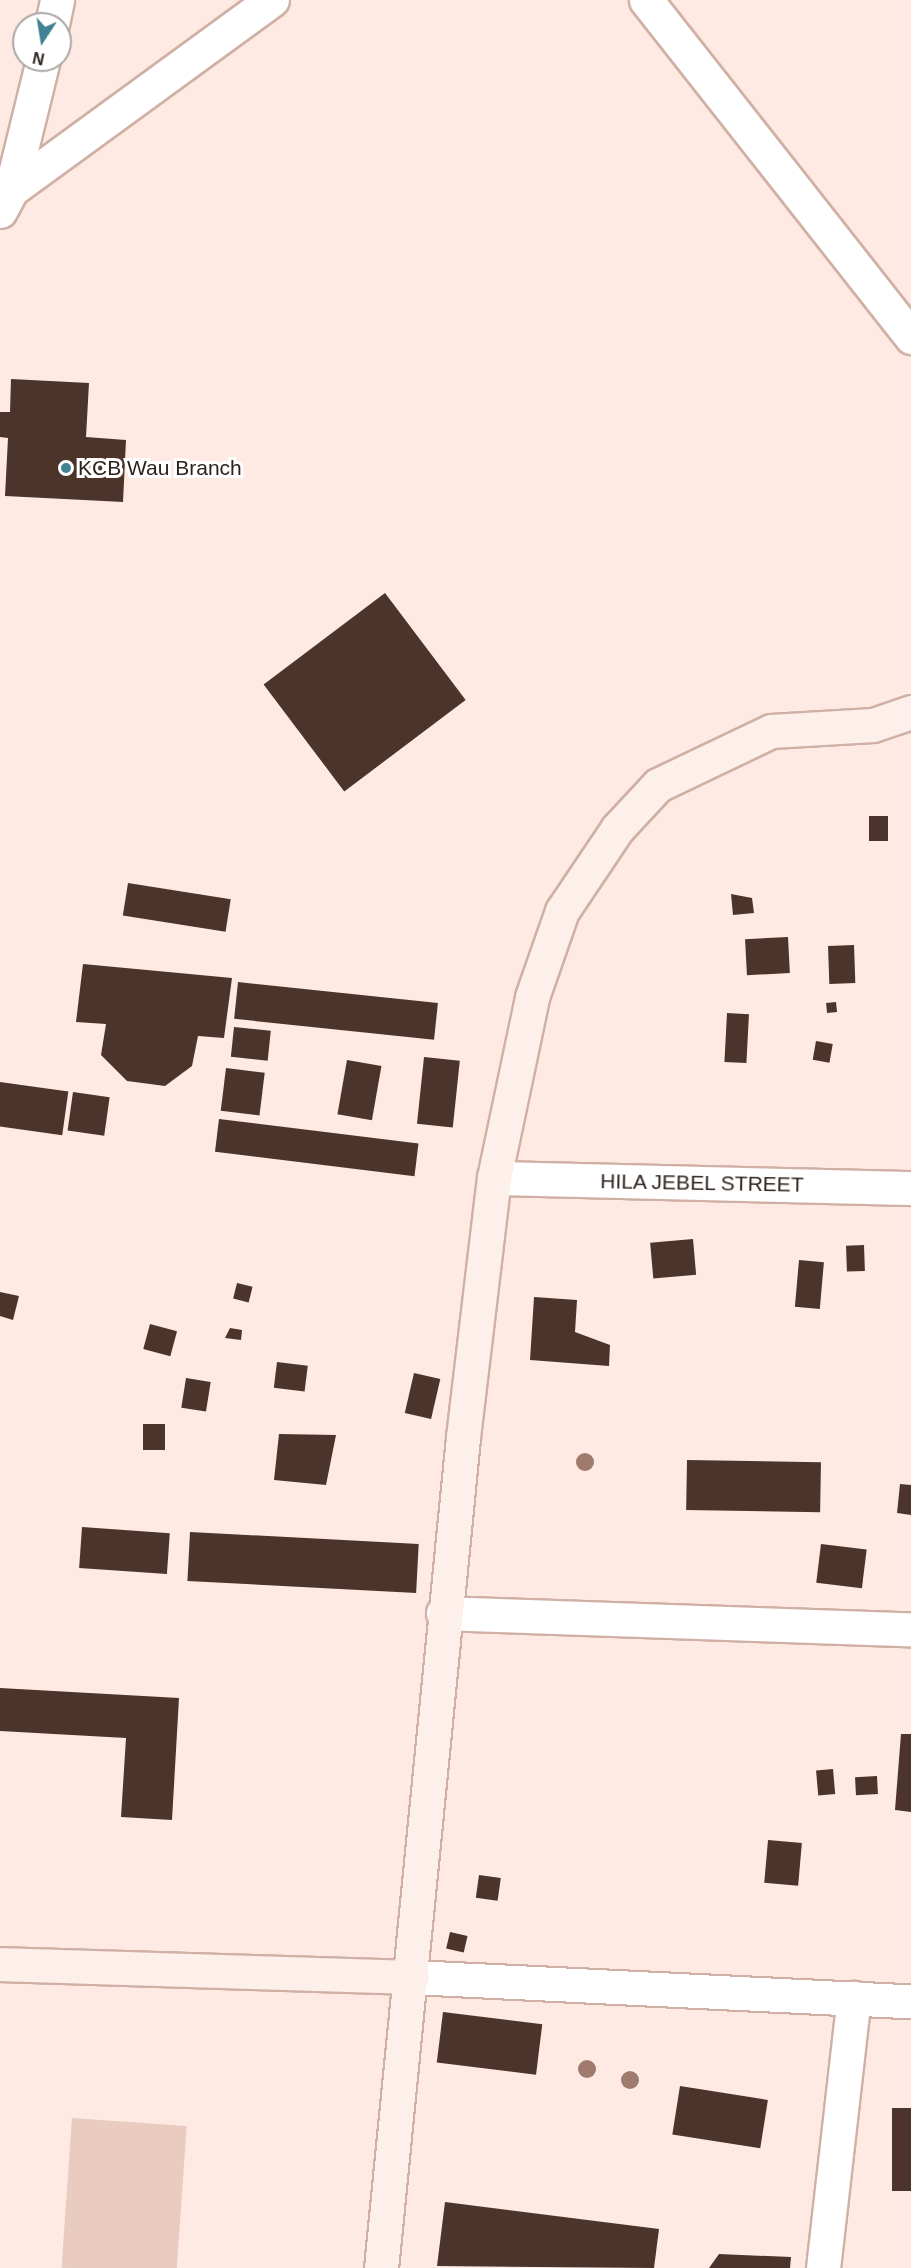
<!DOCTYPE html>
<style>
body{margin:0}
#map{position:relative;width:911px;height:2268px;overflow:hidden;background:#feeae2;font-family:Helvetica,sans-serif}
div>[style]{position:absolute}
[style*='--x']{left:calc(var(--x)*1px);top:calc(var(--y)*1px);width:calc(var(--w)*1px);rotate:calc(var(--a)*1deg)}
.green>*{inset:0;background:#e9cbc0;transform-origin:0 0}
.building>*{inset:0;background:#4d342a;transform-origin:0 0}
.roads{filter:drop-shadow(2px 0 #d0b0a5) drop-shadow(-2px 0 #d0b0a5) drop-shadow(0 2px #d0b0a5) drop-shadow(0 -2px #d0b0a5)}
.street>*{height:33px;margin:-16.5px;padding:0 16.5px;transform-origin:16.5px;border-radius:16.5px;background:#fff}
.secondary>*{height:33px;margin:-16.5px;padding:0 16.5px;transform-origin:16.5px;border-radius:16.5px;background:#fdf0eb}
.trees>*{width:18px;height:18px;margin:-9px;border-radius:50%;background:#9f7b6d}
.dots>*{width:16px;height:16px;translate:-50% -50%;box-sizing:border-box;border:3px solid #fff;border-radius:50%}
span{translate:-50% -50%;white-space:nowrap;text-align:center;line-height:1.15;-webkit-text-stroke:6px #fff;paint-order:stroke}
.poi-label{font-size:21px;color:#2e221d}
.left{translate:0 -50%;text-align:left}
.street-label{font-size:21px;color:#2e221d}
.north{position:absolute;left:12px;top:12px;width:60px;height:60px;box-sizing:border-box;background:#fff;border:2px solid #aba7a5;border-radius:50%;rotate:192deg;font-size:16px;font-weight:700;line-height:24px;text-align:center;color:#2e221d}
.north::after{content:'';display:block;margin:auto;width:21px;height:27px;background:#418194;clip-path:polygon(50% 0,100% 100%,50% 72%,0 100%)}
</style>
<div id="map">
<div class="green">
<div style="left:72px;top:2118px;width:115px;height:150px;rotate:4deg"></div>
</div>
<div class="building">
<div style="clip-path:polygon(11px 379px,89px 383px,86px 437px,126px 440px,123px 502px,5px 496px,8px 438px,0 437px,0 412px,10px 412px)"></div>
<div style="left:385px;top:593px;width:134px;height:152px;rotate:53deg"></div>
<div style="left:869px;top:816px;width:19px;height:25px"></div>
<div style="left:128px;top:883px;width:104px;height:33px;rotate:9deg"></div>
<div style="clip-path:polygon(731px 894px,752px 898px,754px 913px,733px 915px)"></div>
<div style="left:788px;top:937px;width:36px;height:43px;rotate:87deg"></div>
<div style="left:854px;top:945px;width:38px;height:26px;rotate:88deg"></div>
<div style="clip-path:polygon(83px 964px,232px 978px,224px 1038px,198px 1036px,192px 1066px,165px 1086px,127px 1081px,101px 1055px,106px 1024px,76px 1022px)"></div>
<div style="left:238px;top:982px;width:201px;height:37px;rotate:6deg"></div>
<div style="left:836px;top:1002px;width:10px;height:10px;rotate:84deg"></div>
<div style="left:727px;top:1013px;width:22px;height:49px;rotate:3deg"></div>
<div style="left:234px;top:1027px;width:37px;height:30px;rotate:6deg"></div>
<div style="left:816px;top:1041px;width:17px;height:19px;rotate:10deg"></div>
<div style="left:424px;top:1057px;width:36px;height:67px;rotate:6deg"></div>
<div style="left:347px;top:1060px;width:35px;height:55px;rotate:10deg"></div>
<div style="left:226px;top:1068px;width:39px;height:43px;rotate:7deg"></div>
<div style="left:0;top:1082px;width:69px;height:44px;rotate:8deg"></div>
<div style="left:73px;top:1092px;width:37px;height:39px;rotate:8deg"></div>
<div style="left:219px;top:1119px;width:201px;height:33px;rotate:7deg"></div>
<div style="left:693px;top:1239px;width:36px;height:43px;rotate:85deg"></div>
<div style="left:864px;top:1245px;width:26px;height:18px;rotate:88deg"></div>
<div style="left:799px;top:1260px;width:25px;height:47px;rotate:5deg"></div>
<div style="left:237px;top:1283px;width:16px;height:16px;rotate:14deg"></div>
<div style="clip-path:polygon(0 1292px,19px 1296px,13px 1320px,0 1316px)"></div>
<div style="clip-path:polygon(534px 1297px,577px 1300px,575px 1332px,610px 1345px,609px 1366px,530px 1360px)"></div>
<div style="left:150px;top:1324px;width:28px;height:26px;rotate:15deg"></div>
<div style="clip-path:polygon(230px 1328px,242px 1330px,241px 1340px,225px 1338px)"></div>
<div style="left:277px;top:1362px;width:31px;height:26px;rotate:7deg"></div>
<div style="left:414px;top:1373px;width:27px;height:41px;rotate:13deg"></div>
<div style="left:186px;top:1378px;width:25px;height:30px;rotate:9deg"></div>
<div style="left:143px;top:1424px;width:22px;height:26px"></div>
<div style="clip-path:polygon(279px 1434px,336px 1435px,326px 1485px,274px 1480px)"></div>
<div style="left:687px;top:1460px;width:134px;height:50px;rotate:1deg"></div>
<div style="clip-path:polygon(900px 1484px,911px 1485px,911px 1515px,897px 1513px)"></div>
<div style="left:82px;top:1527px;width:88px;height:41px;rotate:4deg"></div>
<div style="left:190px;top:1532px;width:229px;height:49px;rotate:3deg"></div>
<div style="left:821px;top:1544px;width:46px;height:39px;rotate:7deg"></div>
<div style="clip-path:polygon(0 1688px,179px 1698px,172px 1820px,121px 1817px,126px 1738px,0 1731px)"></div>
<div style="clip-path:polygon(901px 1734px,911px 1734px,911px 1812px,895px 1810px)"></div>
<div style="left:833px;top:1769px;width:25px;height:17px;rotate:85deg"></div>
<div style="left:877px;top:1776px;width:18px;height:22px;rotate:87deg"></div>
<div style="left:768px;top:1840px;width:34px;height:43px;rotate:5deg"></div>
<div style="left:479px;top:1875px;width:22px;height:23px;rotate:8deg"></div>
<div style="left:450px;top:1932px;width:18px;height:17px;rotate:13deg"></div>
<div style="left:443px;top:2012px;width:100px;height:51px;rotate:7deg"></div>
<div style="left:680px;top:2086px;width:89px;height:49px;rotate:9deg"></div>
<div style="left:911px;top:2108px;width:83px;height:19px;rotate:90deg"></div>
<div style="clip-path:polygon(445px 2202px,659px 2229px,654px 2268px,437px 2266px)"></div>
<div style="clip-path:polygon(719px 2254px,791px 2257px,790px 2268px,709px 2268px)"></div>
</div>
<div class="roads">
<div class="street">
<div style="--x:646;--y:0;--w:429;--a:51.8"></div>
<div style="--x:52;--y:24;--w:25;--a:-78"></div>
<div style="--x:11;--y:190;--w:323;--a:-36.1"></div>
<div style="--x:0;--y:211;--w:24;--a:-62"></div>
<div style="--x:11;--y:190;--w:134;--a:-76.2"></div>
<div style="--x:494;--y:1178;--w:417;--a:1.4"></div>
<div style="--x:443;--y:1613;--w:468;--a:2"></div>
<div style="--x:412;--y:1977;--w:500;--a:2.8"></div>
<div style="--x:823;--y:2268;--w:272;--a:-83.5"></div>
</div>
<div class="secondary">
<div style="--x:0;--y:1964;--w:412;--a:1.8"></div>
<div style="--x:381;--y:2268;--w:835;--a:-84.36"></div>
<div style="--x:463;--y:1437;--w:261;--a:-83.2"></div>
<div style="--x:494;--y:1178;--w:185;--a:-78.1"></div>
<div style="--x:532;--y:997;--w:91;--a:-70.8"></div>
<div style="--x:562;--y:911;--w:99;--a:-56.1"></div>
<div style="--x:617;--y:829;--w:60;--a:-47"></div>
<div style="--x:658;--y:785;--w:125;--a:-25.5"></div>
<div style="--x:771;--y:731;--w:102;--a:-3.4"></div>
<div style="--x:873;--y:725;--w:40;--a:-18.9"></div>
</div>
</div>
<div class="trees">
<div style="left:585px;top:1462px"></div>
<div style="left:587px;top:2069px"></div>
<div style="left:630px;top:2080px"></div>
</div>
<div class="dots">
<div style="left:66px;top:468px;background:#418194"></div>
</div>
<div class="poi-label">
<span class="left" style="left:78px;top:468px">KCB Wau Branch</span>
</div>
<div class="street-label">
<span style="left:702px;top:1183px;rotate:1deg">HILA JEBEL STREET</span>
</div>
<div class="north">N</div>
</div>
